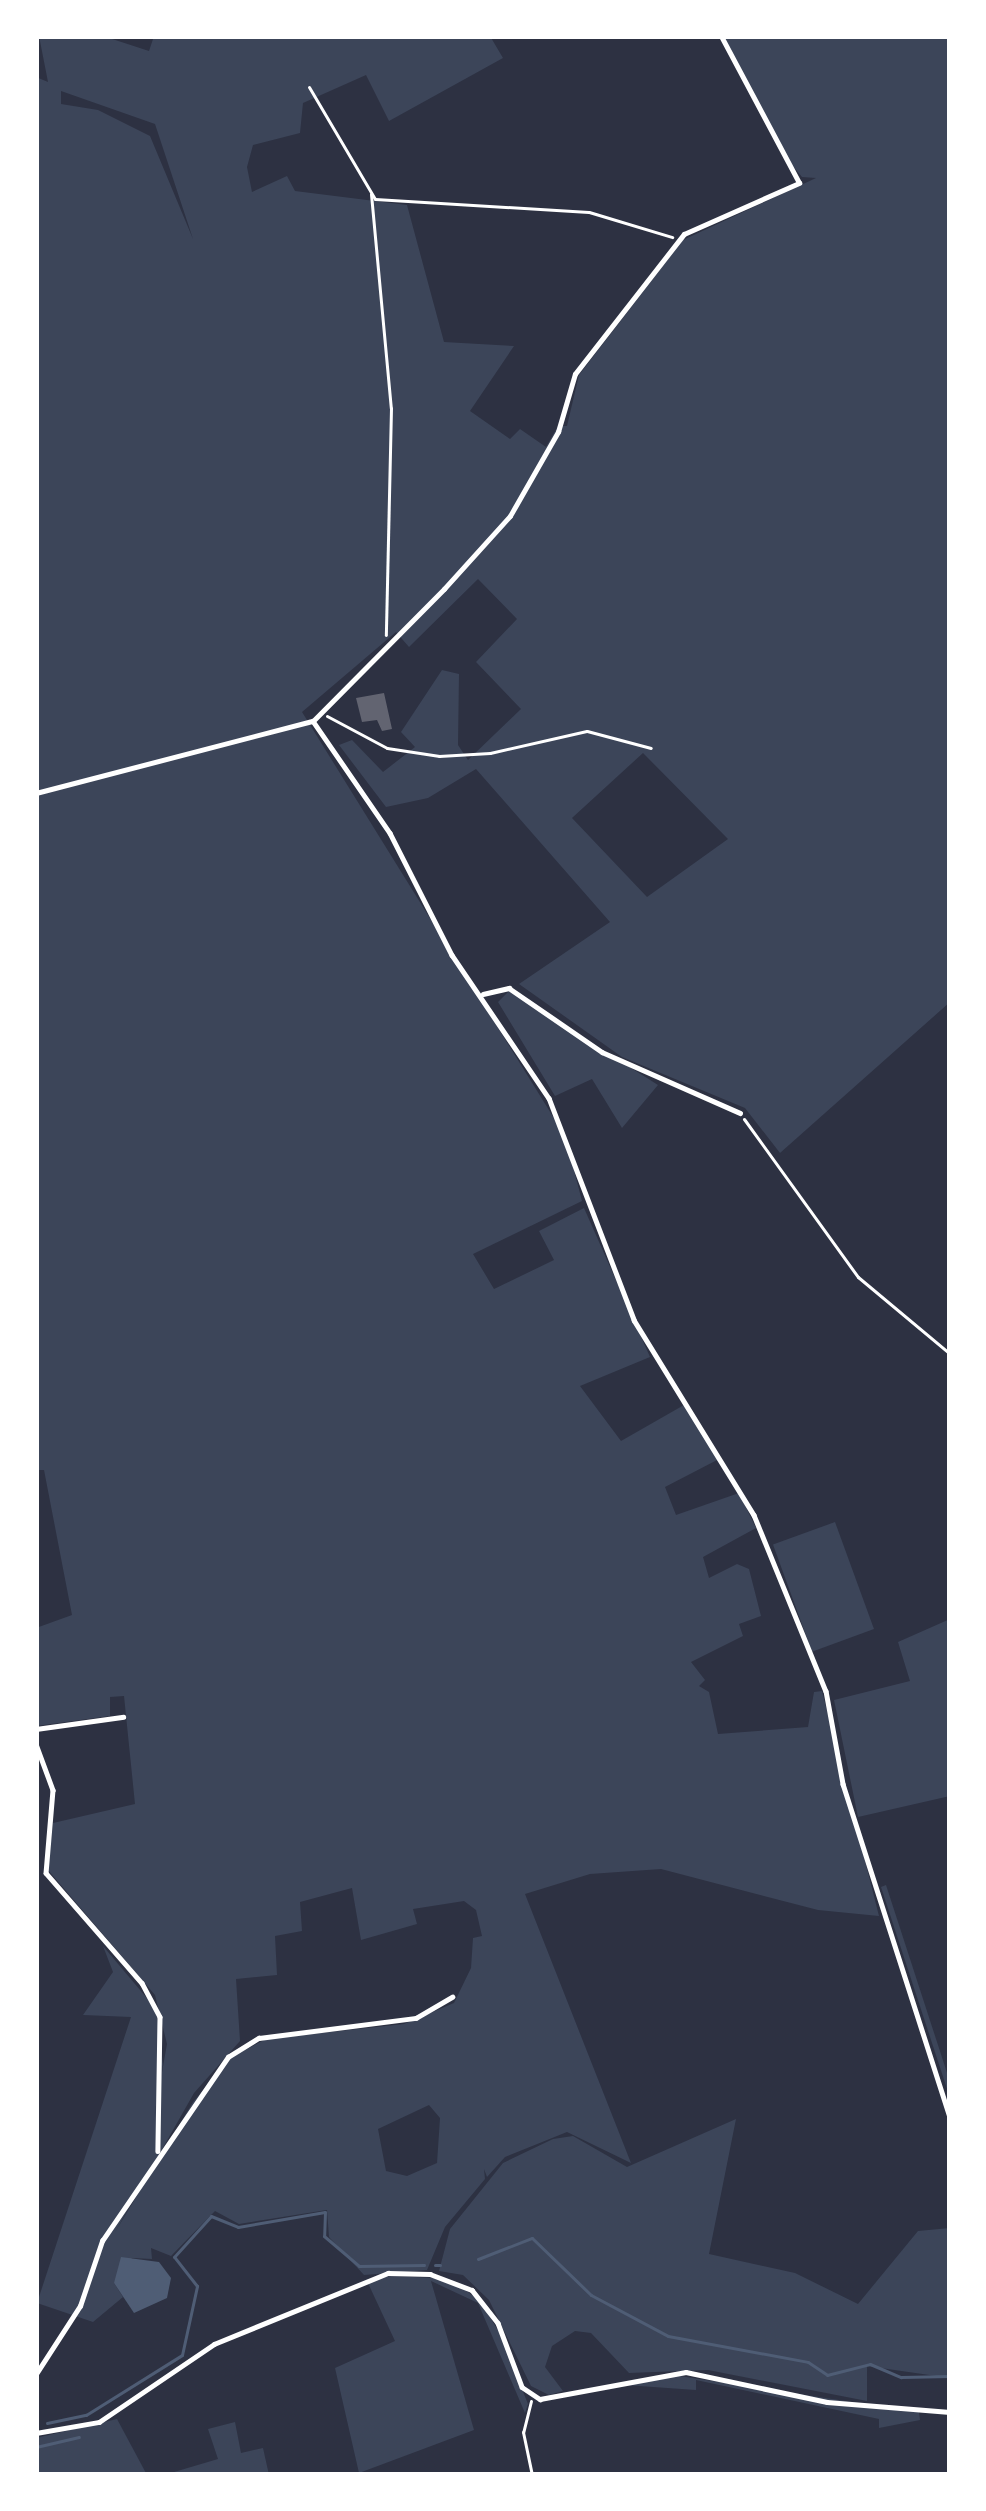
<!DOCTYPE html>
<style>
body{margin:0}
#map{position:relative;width:986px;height:2511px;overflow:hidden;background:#2d3142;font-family:"Work Sans",sans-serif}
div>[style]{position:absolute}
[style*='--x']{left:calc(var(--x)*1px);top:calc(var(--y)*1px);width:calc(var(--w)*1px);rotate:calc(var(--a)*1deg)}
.green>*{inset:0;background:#3c4559;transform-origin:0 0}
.water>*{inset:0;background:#4f5d75}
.stream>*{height:3px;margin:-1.5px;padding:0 1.5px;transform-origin:1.5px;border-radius:1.5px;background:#4f5d75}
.building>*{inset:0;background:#626471}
.path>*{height:3px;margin:-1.5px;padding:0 1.5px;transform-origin:1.5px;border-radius:1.5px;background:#fff}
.minor>*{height:4.5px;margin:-2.25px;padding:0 2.25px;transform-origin:2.25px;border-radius:2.25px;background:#fff}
span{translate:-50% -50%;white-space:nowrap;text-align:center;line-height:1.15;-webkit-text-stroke:12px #fff;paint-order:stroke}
.frame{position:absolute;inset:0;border:39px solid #fff;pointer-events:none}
</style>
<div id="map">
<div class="green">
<div style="clip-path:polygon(evenodd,39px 36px,103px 36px,149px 51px,154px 36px,490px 36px,503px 58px,389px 121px,366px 75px,303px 103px,300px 133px,253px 145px,247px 167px,252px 192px,287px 176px,295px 191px,407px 205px,444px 342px,514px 346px,470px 411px,510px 439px,520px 429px,546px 447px,558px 426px,567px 426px,579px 375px,683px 240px,816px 178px,802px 177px,786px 158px,723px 36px,950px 36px,950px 1002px,780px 1153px,745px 1108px,622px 1057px,519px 984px,610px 922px,476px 769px,428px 798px,386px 807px,339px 745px,352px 740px,383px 772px,415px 747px,401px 732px,442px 670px,459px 674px,458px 745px,468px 760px,521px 709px,476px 662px,517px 619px,478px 579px,409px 647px,396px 632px,302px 712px,565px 1136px,582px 1201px,473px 1254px,494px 1289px,554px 1260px,539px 1231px,584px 1208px,650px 1357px,580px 1386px,621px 1441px,684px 1405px,719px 1459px,665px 1487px,676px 1515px,739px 1493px,756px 1528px,703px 1557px,709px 1578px,737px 1564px,749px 1569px,761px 1616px,739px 1624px,743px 1636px,691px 1662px,705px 1680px,699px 1686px,709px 1692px,718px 1734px,808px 1727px,814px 1692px,822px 1691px,879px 1916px,818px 1910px,661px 1869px,590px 1874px,525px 1894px,631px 2163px,567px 2132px,505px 2157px,487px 2177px,484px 2169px,485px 2179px,445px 2227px,427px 2270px,364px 2275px,329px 2237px,327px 2210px,239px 2224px,215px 2211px,171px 2256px,151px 2248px,152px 2259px,132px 2258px,114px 2283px,123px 2297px,93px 2322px,37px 2303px,131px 2017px,83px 2015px,113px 1972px,103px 1946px,156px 2009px,163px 2064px,153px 2123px,167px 2044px,155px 1995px,48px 1870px,53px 1823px,135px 1804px,124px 1696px,110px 1697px,110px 1716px,36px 1726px,36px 1628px,72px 1615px,44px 1470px,36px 1470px,36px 77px,48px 82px,39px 36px,61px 91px,155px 124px,193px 239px,150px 136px,98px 110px,61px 104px,61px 91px,39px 36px,643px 753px,728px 839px,647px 897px,572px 818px,643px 753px,39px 36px,352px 1888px,361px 1940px,417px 1924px,413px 1909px,464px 1901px,476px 1910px,482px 1936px,473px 1938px,471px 1968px,454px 2003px,404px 2024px,266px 2039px,232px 2057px,193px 2102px,114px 2234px,194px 2093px,240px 2041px,236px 1979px,277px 1975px,275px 1936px,302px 1931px,300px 1902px,352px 1888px,39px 36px,429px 2105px,440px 2118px,437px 2163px,407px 2176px,386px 2171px,378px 2129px,429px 2105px)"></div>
<div style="clip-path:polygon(509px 991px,658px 1085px,622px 1128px,592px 1079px,555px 1096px,498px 1002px)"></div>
<div style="left:835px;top:1522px;width:114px;height:66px;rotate:70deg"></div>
<div style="clip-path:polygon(950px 1619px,950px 1796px,858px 1817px,834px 1700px,910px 1681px,898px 1642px)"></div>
<div style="clip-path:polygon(886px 1885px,950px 2082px,950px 2098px,881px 1887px)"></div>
<div style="clip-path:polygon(736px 2119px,709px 2254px,795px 2273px,858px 2304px,918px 2231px,950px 2228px,950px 2378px,867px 2366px,867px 2401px,708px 2370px,629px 2373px,591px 2333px,575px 2331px,552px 2346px,545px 2367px,563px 2391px,549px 2395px,531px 2386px,489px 2300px,463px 2275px,439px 2271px,450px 2229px,503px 2163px,553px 2139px,573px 2136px,627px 2167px)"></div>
<div style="clip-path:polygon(391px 2276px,435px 2278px,460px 2286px,480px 2301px,499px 2332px,528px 2404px,525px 2413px,478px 2303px,431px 2281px,474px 2430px,359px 2473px,335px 2368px,395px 2341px,367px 2281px)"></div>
<div style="clip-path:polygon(673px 2375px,919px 2412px,920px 2420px,879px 2428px,879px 2419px,696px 2380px,696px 2390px,625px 2385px)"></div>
<div style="clip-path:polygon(117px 2419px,147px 2475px,36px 2475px,36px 2438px)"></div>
<div style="clip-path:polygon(235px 2422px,241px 2453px,263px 2448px,269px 2475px,164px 2475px,218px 2459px,208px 2429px)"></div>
</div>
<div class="water">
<div style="clip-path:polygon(121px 2257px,159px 2262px,171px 2278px,167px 2298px,134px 2313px,114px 2283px)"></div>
</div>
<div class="stream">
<div style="--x:478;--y:2259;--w:58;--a:-21.3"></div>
<div style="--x:532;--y:2238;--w:82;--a:44"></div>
<div style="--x:591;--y:2295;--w:87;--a:28"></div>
<div style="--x:668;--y:2336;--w:142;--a:10.5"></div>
<div style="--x:808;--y:2362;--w:23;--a:34"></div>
<div style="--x:827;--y:2375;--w:44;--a:-14.3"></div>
<div style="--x:870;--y:2364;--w:34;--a:23"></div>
<div style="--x:901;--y:2377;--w:49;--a:-1.2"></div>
<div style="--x:435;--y:2265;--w:5;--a:0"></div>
<div style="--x:47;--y:2423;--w:40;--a:-12"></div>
<div style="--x:86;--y:2415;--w:113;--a:-32"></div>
<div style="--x:182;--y:2355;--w:71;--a:-77.7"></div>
<div style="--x:197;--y:2286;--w:37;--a:-128"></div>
<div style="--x:174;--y:2257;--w:55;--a:-47.9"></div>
<div style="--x:211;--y:2216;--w:29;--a:22"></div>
<div style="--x:238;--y:2227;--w:88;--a:-9.8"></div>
<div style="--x:325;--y:2212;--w:24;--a:92"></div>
<div style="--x:324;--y:2236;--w:46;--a:40.6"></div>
<div style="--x:359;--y:2266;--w:65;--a:-0.9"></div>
<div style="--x:36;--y:2447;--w:44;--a:-13.1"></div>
</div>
<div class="building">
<div style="clip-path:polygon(384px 693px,392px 729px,382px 731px,377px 720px,362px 722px,356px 698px)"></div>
</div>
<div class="path">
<div style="--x:309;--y:87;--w:130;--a:59.5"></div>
<div style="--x:375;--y:199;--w:214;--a:3.5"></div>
<div style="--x:589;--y:212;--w:87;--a:16.8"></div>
<div style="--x:371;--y:194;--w:215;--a:84.7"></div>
<div style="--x:391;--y:408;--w:227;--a:91.3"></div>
<div style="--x:327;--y:716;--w:68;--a:28.1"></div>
<div style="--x:387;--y:748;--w:53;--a:8.7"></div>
<div style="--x:439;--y:756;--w:51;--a:-3.4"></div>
<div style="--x:490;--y:753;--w:99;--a:-12.8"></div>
<div style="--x:587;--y:731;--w:66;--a:14.9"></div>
<div style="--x:744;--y:1119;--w:195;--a:54.2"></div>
<div style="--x:858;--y:1277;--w:120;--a:39.9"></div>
<div style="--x:531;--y:2401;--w:32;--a:104"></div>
<div style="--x:523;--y:2432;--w:44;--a:78.2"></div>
</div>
<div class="minor">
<div style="--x:313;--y:721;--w:136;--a:55.5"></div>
<div style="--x:390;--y:833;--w:137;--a:63.1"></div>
<div style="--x:452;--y:955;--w:173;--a:55.9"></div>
<div style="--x:549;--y:1098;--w:238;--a:69"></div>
<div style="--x:634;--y:1320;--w:229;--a:58.4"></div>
<div style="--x:754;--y:1515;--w:190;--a:67.8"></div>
<div style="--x:826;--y:1691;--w:95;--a:79.6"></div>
<div style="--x:843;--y:1784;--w:351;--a:72.2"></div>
<div style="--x:36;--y:793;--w:286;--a:-14.6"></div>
<div style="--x:313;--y:721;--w:186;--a:-45.2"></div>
<div style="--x:444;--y:589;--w:98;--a:-47.9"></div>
<div style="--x:510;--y:516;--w:97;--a:-60.3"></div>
<div style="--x:558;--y:432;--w:60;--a:-73.7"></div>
<div style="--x:575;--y:374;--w:177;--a:-52.1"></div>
<div style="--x:684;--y:234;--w:126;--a:-23.9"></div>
<div style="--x:799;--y:183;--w:166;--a:-118"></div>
<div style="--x:483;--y:994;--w:27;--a:-13"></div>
<div style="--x:509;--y:988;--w:113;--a:34.5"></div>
<div style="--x:602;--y:1052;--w:151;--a:23.8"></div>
<div style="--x:36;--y:1729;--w:88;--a:-7.9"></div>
<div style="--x:36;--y:1744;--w:49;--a:69.7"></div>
<div style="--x:53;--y:1790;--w:83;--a:94.8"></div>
<div style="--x:46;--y:1873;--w:146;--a:48.9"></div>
<div style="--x:142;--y:1983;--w:38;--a:62"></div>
<div style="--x:160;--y:2017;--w:134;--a:90.9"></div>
<div style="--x:36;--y:2374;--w:81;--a:-57.1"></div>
<div style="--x:80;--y:2306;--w:69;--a:-71.3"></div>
<div style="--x:102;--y:2241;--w:223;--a:-55.6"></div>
<div style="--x:228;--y:2057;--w:36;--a:-32"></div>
<div style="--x:259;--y:2038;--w:158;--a:-7.3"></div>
<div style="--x:416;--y:2018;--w:42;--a:-30.3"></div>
<div style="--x:36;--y:2433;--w:64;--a:-9.9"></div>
<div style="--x:99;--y:2422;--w:139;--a:-34.1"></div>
<div style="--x:214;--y:2344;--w:188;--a:-22.2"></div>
<div style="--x:388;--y:2273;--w:42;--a:1.4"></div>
<div style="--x:430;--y:2274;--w:45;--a:20.9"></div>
<div style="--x:472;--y:2290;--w:42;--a:51.8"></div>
<div style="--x:498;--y:2323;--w:68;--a:69.4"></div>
<div style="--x:522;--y:2387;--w:22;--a:34"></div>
<div style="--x:540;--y:2399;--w:148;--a:-10.5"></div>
<div style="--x:686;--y:2372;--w:144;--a:12"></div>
<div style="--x:827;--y:2402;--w:123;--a:4.6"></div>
</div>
<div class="frame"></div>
</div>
